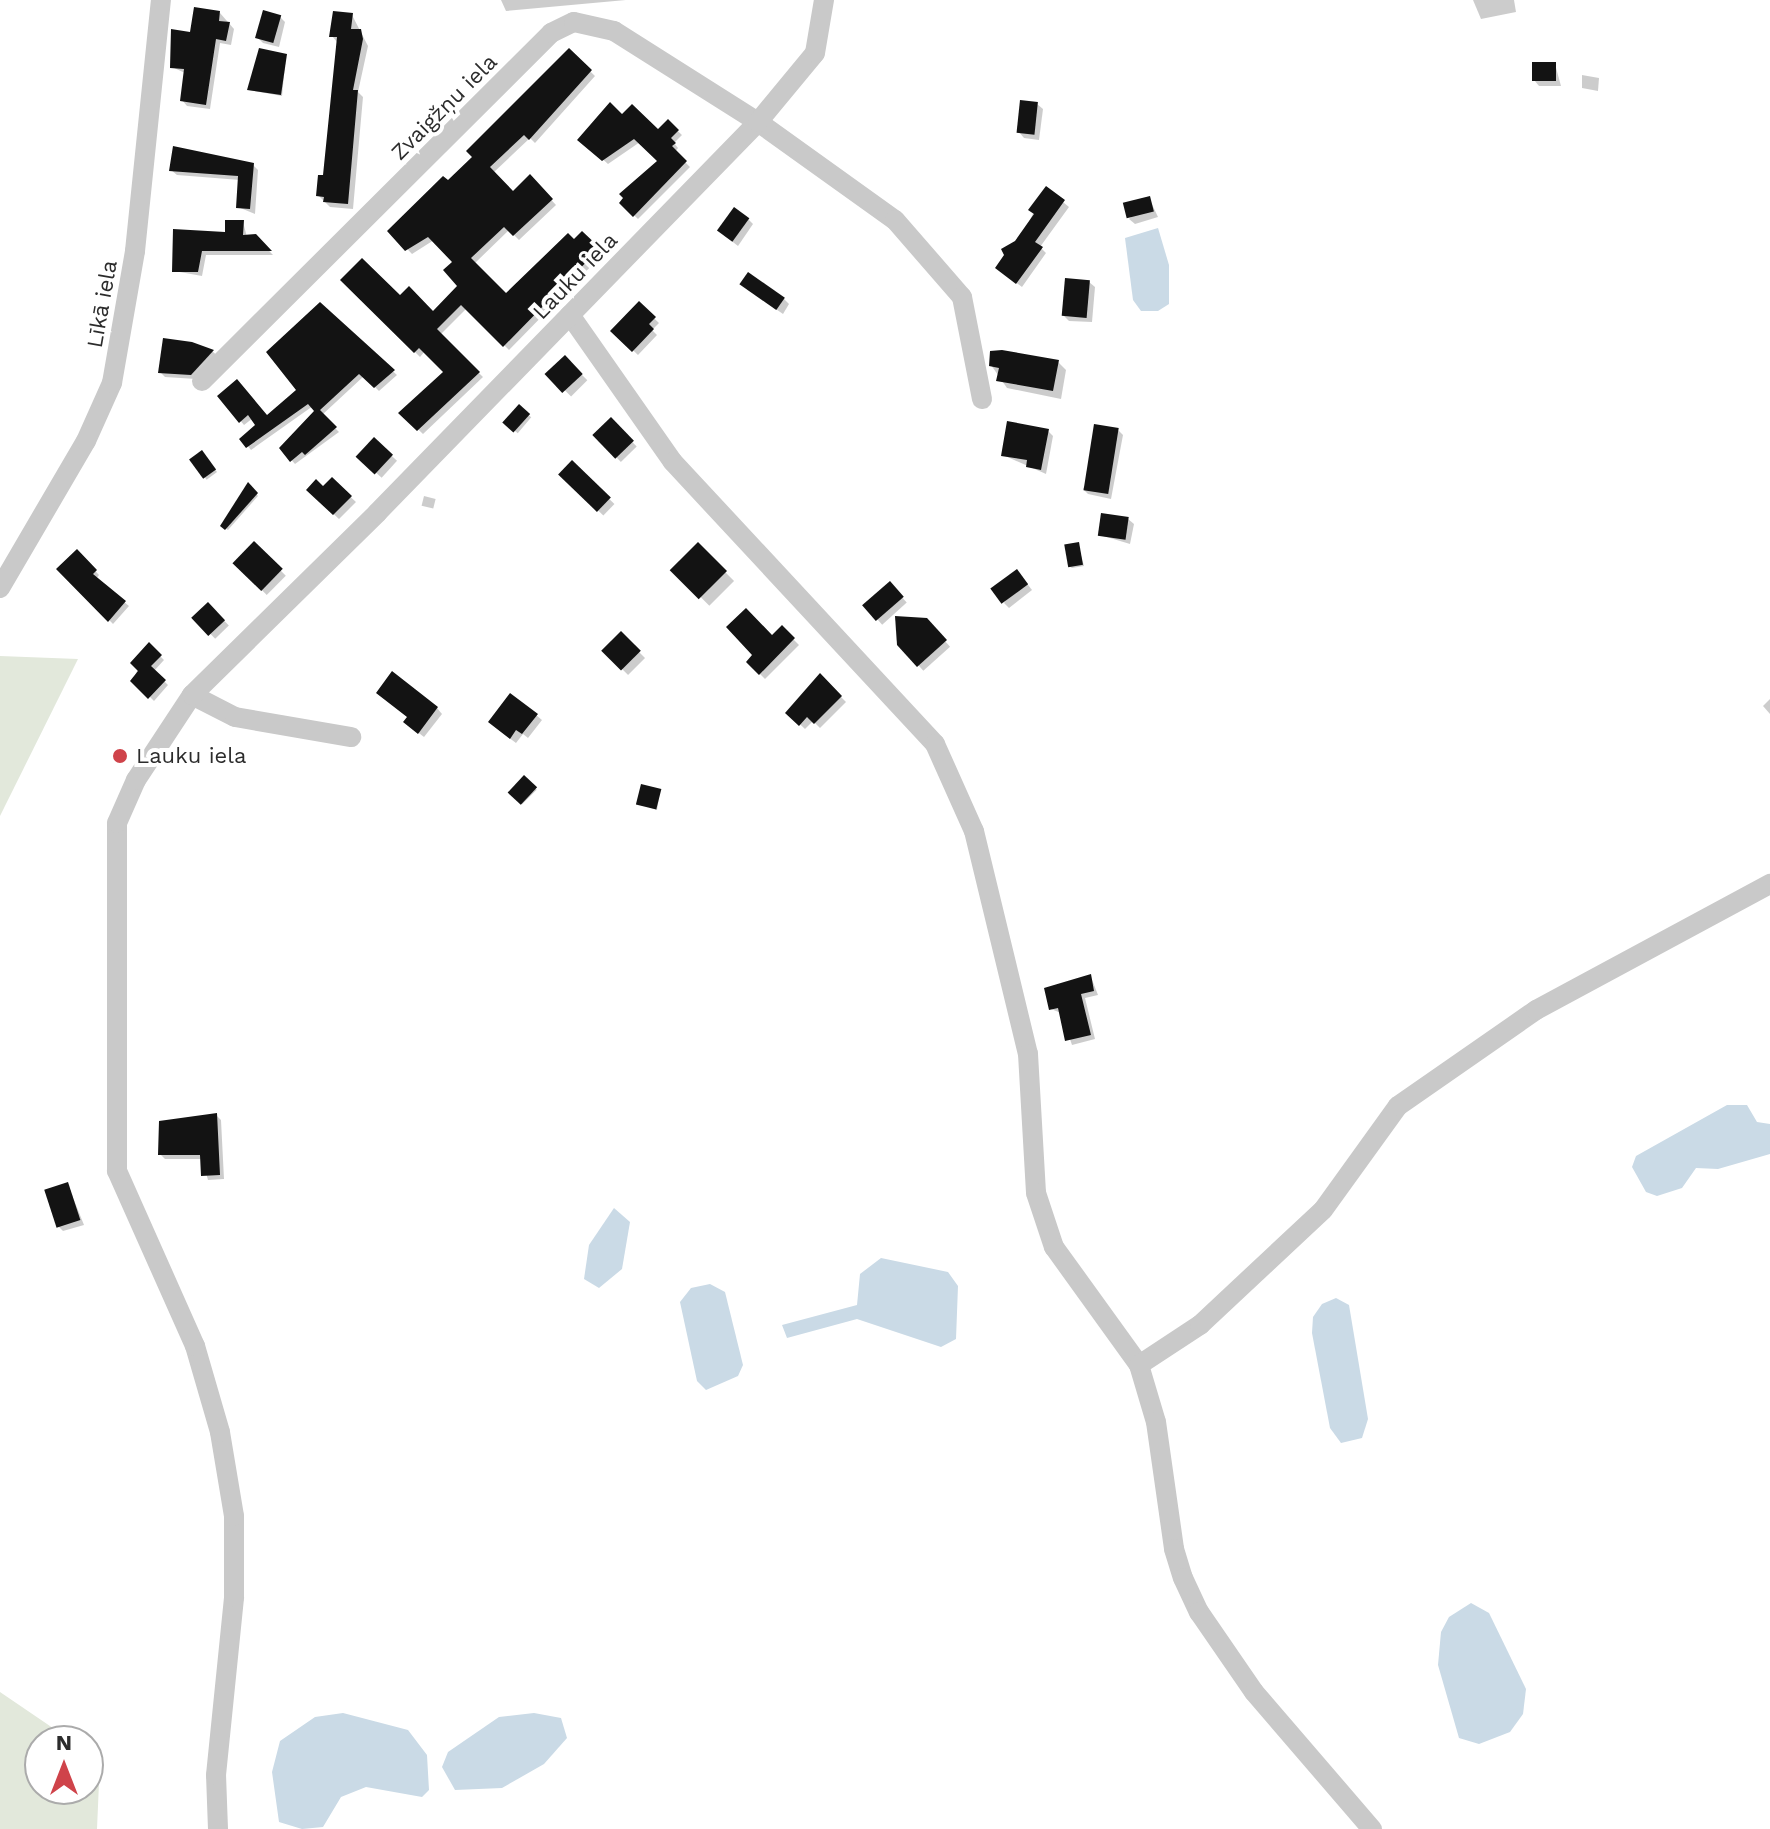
<!DOCTYPE html>
<meta charset="utf-8">
<style>
body{margin:0}
#map{position:relative;width:1770px;height:1829px;overflow:hidden;background:#fff;font-family:"Work Sans",sans-serif}
div>[style]{position:absolute}
[style*='--x']{left:calc(var(--x)*1px);top:calc(var(--y)*1px);width:calc(var(--w)*1px);rotate:calc(var(--a)*1deg)}
.green>*{inset:0;background:#e2e8db}
.water>*{inset:0;background:#cadae6}
.shadow>*{inset:0;background:#0003;transform-origin:0 0}
.building>*{inset:0;background:#131313;transform-origin:0 0}
.minor>*{height:20px;margin:-10px;padding:0 10px;transform-origin:10px;border-radius:10px;background:#c9c9c9}
.dots>*{width:22px;height:22px;translate:-50% -50%;box-sizing:border-box;border:4px solid #fff;border-radius:50%}
span{translate:-50% -50%;white-space:nowrap;text-align:center;line-height:1.15;-webkit-text-stroke:8px #fff;paint-order:stroke}
.street-label{font-size:22px;color:#2c2c2c}
.poi-label{font-size:22px;color:#2c2c2c}
.left{translate:0 -50%;text-align:left}
.north{position:absolute;left:24px;top:1725px;width:80px;height:80px;box-sizing:border-box;background:#fff;border:2px solid #ababab;border-radius:50%;rotate:0deg;font-size:22px;font-weight:700;line-height:32px;text-align:center;color:#2c2c2c}
.north::after{content:'';display:block;margin:auto;width:28px;height:36px;background:#cf434a;clip-path:polygon(50% 0,100% 100%,50% 72%,0 100%)}
</style>
<div id="map">
<div class="green">
<div style="clip-path:polygon(0 656px,78px 659px,0 816px)"></div>
<div style="clip-path:polygon(0 1692px,72px 1741px,40px 1741px,40px 1789px,88px 1789px,88px 1752px,100px 1760px,97px 1829px,0 1829px)"></div>
</div>
<div class="water">
<div style="clip-path:polygon(1158px 228px,1169px 265px,1169px 304px,1158px 311px,1141px 311px,1133px 300px,1125px 238px)"></div>
<div style="clip-path:polygon(1727px 1105px,1747px 1105px,1757px 1122px,1770px 1124px,1770px 1154px,1718px 1169px,1696px 1168px,1682px 1188px,1657px 1196px,1646px 1192px,1632px 1167px,1636px 1156px)"></div>
<div style="clip-path:polygon(614px 1208px,630px 1222px,622px 1269px,599px 1288px,584px 1279px,589px 1245px)"></div>
<div style="clip-path:polygon(881px 1258px,948px 1272px,958px 1286px,956px 1339px,941px 1347px,857px 1319px,787px 1338px,782px 1325px,857px 1305px,860px 1274px)"></div>
<div style="clip-path:polygon(710px 1284px,725px 1292px,743px 1365px,738px 1376px,706px 1390px,697px 1381px,680px 1302px,691px 1288px)"></div>
<div style="clip-path:polygon(1336px 1298px,1349px 1305px,1368px 1419px,1362px 1438px,1341px 1443px,1330px 1428px,1312px 1333px,1313px 1317px,1322px 1304px)"></div>
<div style="clip-path:polygon(1471px 1603px,1489px 1613px,1526px 1689px,1523px 1714px,1510px 1732px,1479px 1744px,1459px 1738px,1438px 1665px,1441px 1632px,1449px 1617px)"></div>
<div style="clip-path:polygon(343px 1713px,408px 1730px,427px 1755px,429px 1790px,422px 1797px,366px 1787px,341px 1797px,323px 1827px,302px 1829px,279px 1822px,272px 1772px,280px 1741px,315px 1717px)"></div>
<div style="clip-path:polygon(534px 1713px,561px 1718px,567px 1738px,544px 1764px,502px 1788px,455px 1790px,442px 1767px,448px 1752px,499px 1717px)"></div>
</div>
<div class="shadow">
<div style="clip-path:polygon(501px 0,626px 0,506px 11px)"></div>
<div style="clip-path:polygon(1473px 0,1514px 0,1516px 12px,1481px 19px)"></div>
<div style="clip-path:polygon(220px 13px,234px 29px,231px 45px,220px 43px,210px 109px,187px 106px,182px 100px,185px 73px,172px 67px,192px 34px)"></div>
<div style="clip-path:polygon(352px 15px,368px 46px,358px 92px,363px 97px,353px 209px,330px 207px,318px 195px,325px 178px,337px 42px,332px 36px)"></div>
<div style="clip-path:polygon(280px 17px,285px 22px,279px 47px,263px 43px,258px 38px)"></div>
<div style="clip-path:polygon(569px 51px,595px 76px,535px 143px,530px 138px,493px 173px,513px 193px,530px 177px,556px 205px,519px 240px,509px 230px,474px 264px,506px 296px,582px 234px,603px 254px,509px 350px,467px 308px,440px 335px,483px 377px,423px 434px,401px 413px,446px 372px,425px 351px,420px 357px,343px 280px,433px 314px,459px 286px,454px 262px,434px 240px,412px 254px,390px 231px,475px 157px)"></div>
<div style="clip-path:polygon(286px 55px,282px 96px,249px 90px)"></div>
<div style="clip-path:polygon(1555px 64px,1561px 86px,1539px 86px,1534px 80px)"></div>
<div style="clip-path:polygon(1582px 75px,1599px 78px,1598px 91px,1582px 88px)"></div>
<div style="clip-path:polygon(1037px 104px,1043px 109px,1039px 140px,1024px 138px,1019px 132px)"></div>
<div style="clip-path:polygon(622px 117px,658px 132px,668px 122px,682px 135px,674px 143px,678px 148px,675px 152px,690px 167px,638px 219px,621px 203px,660px 161px,640px 142px,608px 164px,580px 139px)"></div>
<div style="clip-path:polygon(174px 148px,253px 165px,258px 170px,255px 214px,238px 207px,240px 180px,177px 175px,171px 170px)"></div>
<div style="clip-path:polygon(1046px 188px,1069px 207px,1040px 247px,1046px 253px,1022px 287px,1003px 273px)"></div>
<div style="clip-path:polygon(1149px 198px,1158px 217px,1135px 224px,1129px 219px)"></div>
<div style="clip-path:polygon(748px 219px,753px 224px,738px 246px,725px 236px)"></div>
<div style="clip-path:polygon(243px 222px,247px 237px,255px 236px,273px 255px,206px 255px,202px 276px,174px 271px,175px 231px,227px 234px)"></div>
<div style="clip-path:polygon(1089px 282px,1095px 287px,1092px 322px,1069px 321px,1063px 315px)"></div>
<div style="clip-path:polygon(747px 289px,784px 299px,789px 304px,783px 314px)"></div>
<div style="clip-path:polygon(639px 304px,659px 323px,652px 330px,657px 335px,638px 355px,613px 331px)"></div>
<div style="clip-path:polygon(320px 305px,397px 375px,379px 391px,364px 376px,322px 415px,339px 432px,295px 464px,281px 448px,317px 411px,313px 406px,251px 450px,242px 439px,258px 425px,253px 418px,244px 425px,220px 397px,267px 417px,298px 390px)"></div>
<div style="clip-path:polygon(164px 340px,213px 352px,218px 356px,196px 379px,165px 377px,160px 372px)"></div>
<div style="left:564px;top:357px;width:33px;height:23px;rotate:45deg"></div>
<div style="clip-path:polygon(1058px 362px,1066px 370px,1061px 399px,1007px 388px,991px 365px)"></div>
<div style="left:519px;top:407px;width:16px;height:21px;rotate:40deg"></div>
<div style="left:611px;top:420px;width:37px;height:22px;rotate:46deg"></div>
<div style="clip-path:polygon(1118px 430px,1123px 435px,1111px 499px,1088px 494px,1083px 489px)"></div>
<div style="clip-path:polygon(1048px 431px,1053px 436px,1046px 474px,1003px 455px)"></div>
<div style="left:374px;top:440px;width:31px;height:23px;rotate:42deg"></div>
<div style="left:202px;top:452px;width:25px;height:13px;rotate:53deg"></div>
<div style="left:572px;top:463px;width:59px;height:16px;rotate:44deg"></div>
<div style="clip-path:polygon(332px 480px,356px 502px,339px 519px,308px 490px,323px 488px)"></div>
<div style="clip-path:polygon(248px 485px,258px 496px,228px 530px,222px 526px)"></div>
<div style="left:424px;top:496px;width:12px;height:10px;rotate:14deg"></div>
<div style="clip-path:polygon(1128px 519px,1134px 524px,1130px 544px,1100px 535px)"></div>
<div style="left:254px;top:544px;width:45px;height:27px;rotate:45deg"></div>
<div style="clip-path:polygon(1078px 544px,1084px 566px,1072px 568px,1069px 566px)"></div>
<div style="left:698px;top:545px;width:51px;height:35px;rotate:45deg"></div>
<div style="clip-path:polygon(77px 552px,99px 575px,96px 579px,129px 606px,113px 624px,59px 569px)"></div>
<div style="clip-path:polygon(1022px 577px,1032px 590px,1009px 608px,1004px 603px)"></div>
<div style="left:890px;top:584px;width:25px;height:33px;rotate:48deg"></div>
<div style="left:208px;top:604px;width:30px;height:19px;rotate:46deg"></div>
<div style="left:926px;top:620px;width:36px;height:36px;rotate:48deg"></div>
<div style="left:782px;top:628px;width:24px;height:48px;rotate:45deg"></div>
<div style="left:621px;top:634px;width:34px;height:24px;rotate:45deg"></div>
<div style="clip-path:polygon(149px 645px,164px 660px,154px 671px,168px 685px,154px 701px,133px 680px)"></div>
<div style="clip-path:polygon(820px 676px,846px 702px,820px 728px,813px 721px,805px 729px,788px 713px)"></div>
<div style="clip-path:polygon(1770px 699px,1770px 714px,1763px 706px)"></div>
<div style="clip-path:polygon(437px 708px,442px 714px,424px 737px,411px 727px,409px 717px)"></div>
<div style="clip-path:polygon(536px 715px,542px 720px,528px 738px,523px 734px,516px 743px,495px 727px)"></div>
<div style="left:524px;top:777px;width:18px;height:21px;rotate:45deg"></div>
<div style="clip-path:polygon(660px 791px,657px 810px,638px 803px)"></div>
<div style="clip-path:polygon(1091px 977px,1098px 995px,1085px 998px,1095px 1039px,1072px 1045px,1061px 1013px,1051px 1009px)"></div>
<div style="clip-path:polygon(216px 1115px,221px 1120px,224px 1179px,208px 1180px,202px 1159px,165px 1159px,160px 1154px)"></div>
<div style="clip-path:polygon(68px 1185px,84px 1225px,63px 1231px,58px 1226px)"></div>
</div>
<div class="building">
<div style="clip-path:polygon(194px 7px,220px 11px,219px 21px,230px 22px,226px 41px,216px 39px,206px 105px,180px 101px,184px 69px,170px 68px,171px 29px,190px 32px)"></div>
<div style="left:263px;top:10px;width:19px;height:29px;rotate:16deg"></div>
<div style="clip-path:polygon(333px 11px,353px 13px,351px 29px,361px 29px,363px 39px,353px 90px,358px 90px,348px 204px,323px 202px,324px 197px,316px 196px,318px 175px,323px 175px,337px 37px,329px 37px)"></div>
<div style="clip-path:polygon(259px 48px,287px 54px,281px 95px,247px 90px)"></div>
<div style="clip-path:polygon(569px 48px,592px 70px,529px 140px,524px 135px,490px 167px,513px 191px,530px 174px,553px 199px,513px 236px,504px 227px,471px 258px,506px 293px,568px 233px,574px 239px,582px 231px,600px 248px,503px 347px,461px 305px,437px 329px,480px 372px,417px 431px,398px 413px,443px 372px,419px 348px,414px 353px,340px 280px,362px 258px,400px 295px,409px 286px,433px 311px,457px 286px,443px 270px,452px 262px,428px 237px,405px 251px,387px 231px,443px 176px,448px 180px,472px 157px,466px 151px)"></div>
<div style="left:1532px;top:62px;width:24px;height:19px"></div>
<div style="left:1020px;top:100px;width:18px;height:33px;rotate:6deg"></div>
<div style="clip-path:polygon(610px 102px,622px 114px,632px 104px,658px 129px,668px 119px,679px 130px,671px 138px,676px 143px,672px 146px,687px 161px,633px 217px,619px 203px,623px 198px,619px 194px,657px 161px,634px 139px,602px 161px,577px 140px)"></div>
<div style="clip-path:polygon(173px 146px,254px 163px,250px 209px,236px 208px,238px 176px,169px 171px)"></div>
<div style="clip-path:polygon(1046px 186px,1065px 200px,1035px 242px,1043px 247px,1016px 284px,995px 268px,1004px 255px,1001px 249px,1015px 241px,1034px 214px,1028px 210px)"></div>
<div style="left:1150px;top:196px;width:16px;height:28px;rotate:76deg"></div>
<div style="left:734px;top:207px;width:19px;height:29px;rotate:36deg"></div>
<div style="clip-path:polygon(225px 220px,244px 220px,243px 235px,256px 234px,272px 251px,202px 251px,198px 272px,172px 272px,173px 229px,225px 232px)"></div>
<div style="left:748px;top:272px;width:45px;height:15px;rotate:35deg"></div>
<div style="left:1065px;top:278px;width:25px;height:38px;rotate:5deg"></div>
<div style="clip-path:polygon(639px 301px,656px 317px,649px 324px,654px 329px,632px 352px,610px 331px)"></div>
<div style="clip-path:polygon(320px 302px,395px 370px,374px 388px,359px 374px,320px 410px,337px 427px,305px 455px,302px 452px,290px 462px,279px 448px,314px 411px,308px 404px,246px 448px,239px 439px,255px 425px,248px 415px,239px 423px,217px 396px,237px 379px,267px 415px,296px 390px,266px 352px)"></div>
<div style="clip-path:polygon(163px 338px,192px 342px,214px 350px,191px 375px,158px 373px)"></div>
<div style="clip-path:polygon(1002px 350px,1059px 360px,1053px 391px,996px 381px,999px 368px,989px 366px,990px 351px)"></div>
<div style="left:565px;top:355px;width:26px;height:28px;rotate:47deg"></div>
<div style="left:519px;top:404px;width:15px;height:25px;rotate:42deg"></div>
<div style="left:611px;top:417px;width:33px;height:26px;rotate:46deg"></div>
<div style="clip-path:polygon(1007px 421px,1049px 429px,1041px 470px,1026px 467px,1027px 460px,1001px 456px)"></div>
<div style="left:1094px;top:424px;width:25px;height:67px;rotate:9deg"></div>
<div style="left:374px;top:437px;width:26px;height:27px;rotate:43deg"></div>
<div style="left:202px;top:450px;width:24px;height:16px;rotate:54deg"></div>
<div style="left:572px;top:460px;width:54px;height:20px;rotate:44deg"></div>
<div style="clip-path:polygon(332px 477px,352px 496px,333px 515px,306px 490px,316px 479px,323px 486px)"></div>
<div style="clip-path:polygon(248px 482px,258px 493px,225px 530px,220px 526px)"></div>
<div style="left:1101px;top:513px;width:28px;height:23px;rotate:8deg"></div>
<div style="left:254px;top:541px;width:40px;height:31px;rotate:44deg"></div>
<div style="left:698px;top:542px;width:41px;height:40px;rotate:45deg"></div>
<div style="left:1079px;top:542px;width:23px;height:15px;rotate:80deg"></div>
<div style="clip-path:polygon(77px 549px,97px 570px,93px 574px,126px 601px,108px 622px,56px 569px)"></div>
<div style="left:1017px;top:569px;width:19px;height:33px;rotate:54deg"></div>
<div style="left:890px;top:581px;width:21px;height:37px;rotate:49deg"></div>
<div style="left:208px;top:602px;width:25px;height:23px;rotate:47deg"></div>
<div style="clip-path:polygon(746px 608px,772px 635px,782px 625px,795px 638px,759px 675px,746px 662px,752px 655px,726px 627px)"></div>
<div style="clip-path:polygon(895px 616px,927px 618px,947px 640px,917px 667px,897px 645px)"></div>
<div style="left:621px;top:631px;width:28px;height:28px;rotate:45deg"></div>
<div style="clip-path:polygon(149px 642px,162px 655px,151px 666px,166px 680px,148px 699px,130px 681px,138px 671px,130px 663px)"></div>
<div style="clip-path:polygon(392px 671px,438px 707px,418px 734px,403px 722px,407px 717px,376px 693px)"></div>
<div style="clip-path:polygon(820px 673px,842px 696px,814px 724px,807px 717px,799px 726px,785px 713px)"></div>
<div style="clip-path:polygon(510px 693px,538px 714px,522px 734px,516px 730px,510px 739px,488px 722px)"></div>
<div style="left:524px;top:775px;width:18px;height:24px;rotate:43deg"></div>
<div style="left:641px;top:784px;width:21px;height:21px;rotate:14deg"></div>
<div style="clip-path:polygon(1091px 974px,1094px 991px,1081px 994px,1091px 1035px,1065px 1041px,1058px 1008px,1049px 1010px,1044px 988px)"></div>
<div style="clip-path:polygon(217px 1113px,220px 1175px,201px 1176px,200px 1155px,158px 1155px,159px 1121px)"></div>
<div style="left:68px;top:1182px;width:40px;height:25px;rotate:72deg"></div>
</div>
<div class="minor">
<div style="--x:570;--y:315;--w:179;--a:55"></div>
<div style="--x:673;--y:462;--w:385;--a:47.1"></div>
<div style="--x:935;--y:744;--w:95;--a:65.9"></div>
<div style="--x:974;--y:831;--w:229;--a:76.4"></div>
<div style="--x:1028;--y:1054;--w:139;--a:86.7"></div>
<div style="--x:1036;--y:1193;--w:57;--a:71.6"></div>
<div style="--x:1054;--y:1247;--w:145;--a:54.2"></div>
<div style="--x:1139;--y:1365;--w:59;--a:73.4"></div>
<div style="--x:1156;--y:1422;--w:128;--a:81.9"></div>
<div style="--x:1174;--y:1549;--w:30;--a:73"></div>
<div style="--x:1183;--y:1578;--w:38;--a:65"></div>
<div style="--x:1199;--y:1612;--w:97;--a:55.5"></div>
<div style="--x:1254;--y:1692;--w:181;--a:49.3"></div>
<div style="--x:202;--y:381;--w:493;--a:-44.9"></div>
<div style="--x:551;--y:33;--w:25;--a:-26"></div>
<div style="--x:574;--y:22;--w:41;--a:12.7"></div>
<div style="--x:614;--y:31;--w:170;--a:32.3"></div>
<div style="--x:758;--y:122;--w:168;--a:35.6"></div>
<div style="--x:895;--y:220;--w:102;--a:49"></div>
<div style="--x:962;--y:297;--w:104;--a:78.9"></div>
<div style="--x:0;--y:588;--w:170;--a:-59.7"></div>
<div style="--x:86;--y:441;--w:64;--a:-65.9"></div>
<div style="--x:112;--y:383;--w:134;--a:-80.1"></div>
<div style="--x:135;--y:251;--w:252;--a:-84.1"></div>
<div style="--x:192;--y:695;--w:48;--a:27.1"></div>
<div style="--x:235;--y:717;--w:118;--a:9.8"></div>
<div style="--x:1139;--y:1365;--w:73;--a:-33.3"></div>
<div style="--x:1200;--y:1325;--w:168;--a:-43.1"></div>
<div style="--x:1323;--y:1210;--w:128;--a:-54.2"></div>
<div style="--x:1398;--y:1106;--w:168;--a:-34.8"></div>
<div style="--x:1536;--y:1010;--w:266;--a:-28.3"></div>
<div style="--x:218;--y:1829;--w:54;--a:-92.1"></div>
<div style="--x:216;--y:1775;--w:179;--a:-84.2"></div>
<div style="--x:234;--y:1597;--w:81;--a:-90"></div>
<div style="--x:234;--y:1516;--w:85;--a:-99.5"></div>
<div style="--x:220;--y:1432;--w:90;--a:-106.2"></div>
<div style="--x:195;--y:1346;--w:192;--a:-114"></div>
<div style="--x:117;--y:1171;--w:348;--a:-90"></div>
<div style="--x:117;--y:823;--w:47;--a:-66.2"></div>
<div style="--x:136;--y:780;--w:102;--a:-56.6"></div>
<div style="--x:192;--y:695;--w:260;--a:-44.5"></div>
<div style="--x:377;--y:513;--w:546;--a:-45.74"></div>
<div style="--x:758;--y:122;--w:89;--a:-50.4"></div>
<div style="--x:815;--y:53;--w:54;--a:-80.4"></div>
</div>
<div class="dots">
<div style="left:120px;top:756px;background:#cf434a"></div>
</div>
<div class="street-label">
<span style="left:444px;top:107px;rotate:-45deg">Zvaigžņu iela</span>
<span style="left:575px;top:276px;rotate:-46deg">Lauku iela</span>
<span style="left:102px;top:304px;rotate:-80deg">Līkā iela</span>
</div>
<div class="poi-label">
<span class="left" style="left:136px;top:756px">Lauku iela</span>
</div>
<div class="north">N</div>
</div>
